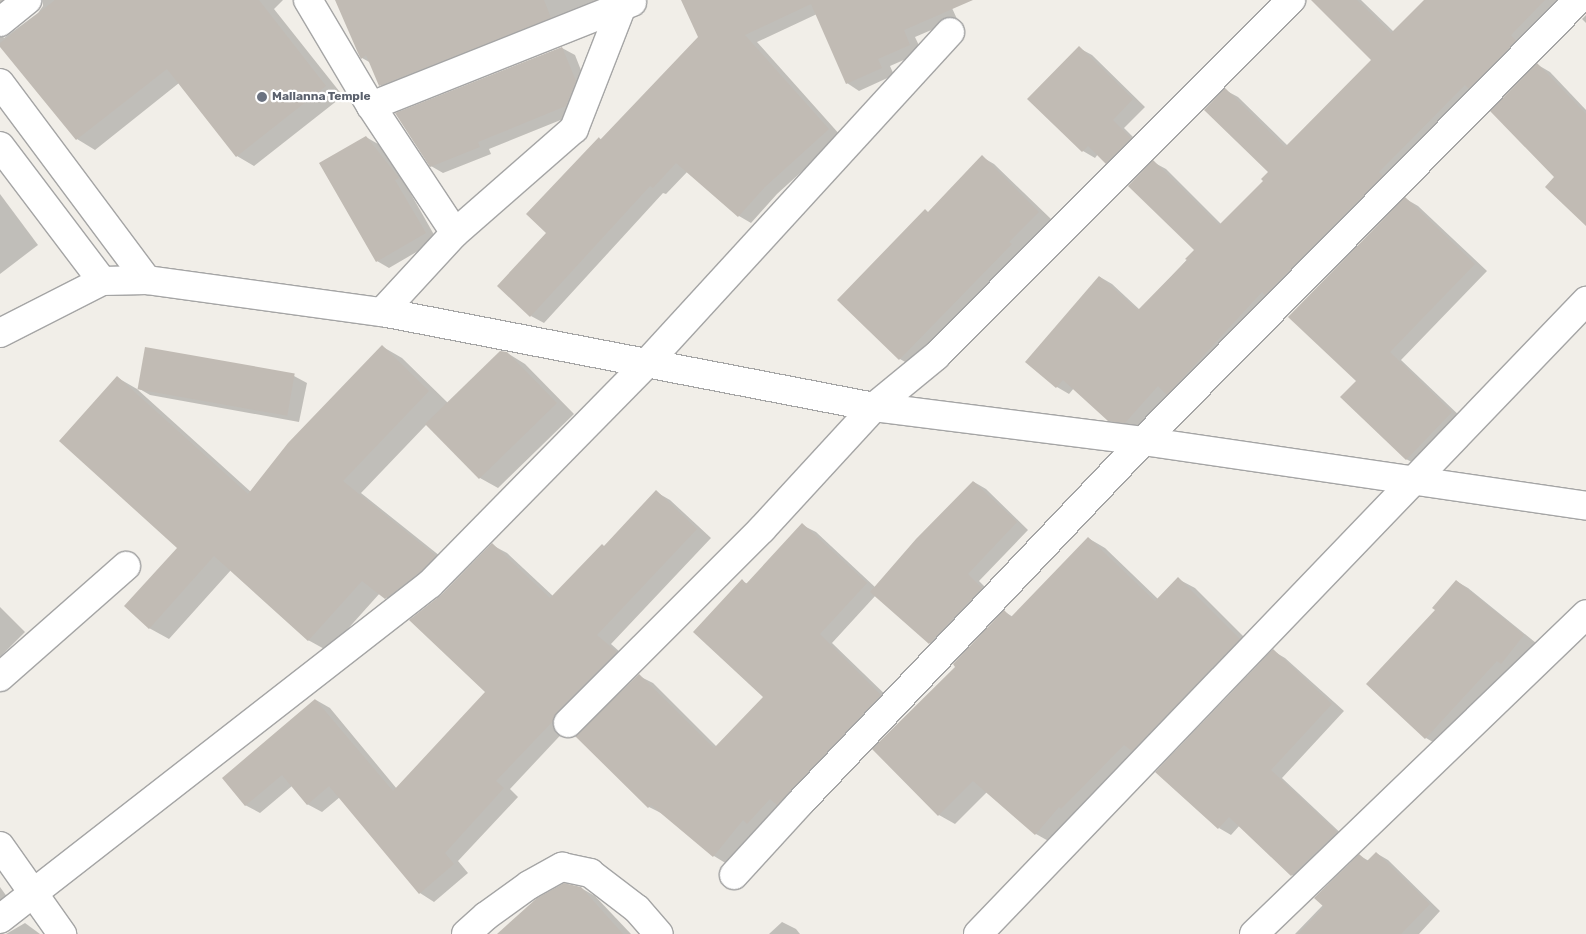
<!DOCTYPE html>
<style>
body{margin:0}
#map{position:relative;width:1586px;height:934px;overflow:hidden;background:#f1eee8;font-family:Rubik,sans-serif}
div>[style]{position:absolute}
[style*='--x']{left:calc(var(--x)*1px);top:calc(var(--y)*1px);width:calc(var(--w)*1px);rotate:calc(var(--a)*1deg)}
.shadow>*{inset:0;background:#0003}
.building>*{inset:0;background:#c1bbb4;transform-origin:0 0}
.roads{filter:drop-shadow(1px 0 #a5a5a5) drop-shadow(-1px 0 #a5a5a5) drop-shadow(0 1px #a5a5a5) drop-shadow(0 -1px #a5a5a5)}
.minor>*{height:28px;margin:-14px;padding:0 14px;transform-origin:14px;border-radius:14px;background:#fff}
.dots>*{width:14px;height:14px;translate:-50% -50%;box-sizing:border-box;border:2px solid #fff;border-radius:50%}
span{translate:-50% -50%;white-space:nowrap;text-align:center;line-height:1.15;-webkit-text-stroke:4.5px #fff;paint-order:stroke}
.worship-label{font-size:12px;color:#5b616d;font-weight:700}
.left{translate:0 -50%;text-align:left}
</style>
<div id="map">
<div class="shadow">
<div style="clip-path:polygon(0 0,33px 0,2px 35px,4px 38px,38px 13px,43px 6px,43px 0,283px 0,274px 9px,343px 96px,254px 166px,237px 156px,179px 83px,95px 150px,77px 139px,0 45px)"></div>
<div style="clip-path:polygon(336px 0,622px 0,393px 92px,380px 85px,371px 63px,362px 58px)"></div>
<div style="clip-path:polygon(682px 0,970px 0,952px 8px,957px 19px,915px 37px,922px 52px,890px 66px,894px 75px,859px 91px,847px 83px,817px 14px,757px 42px,841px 136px,777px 194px,751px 223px,739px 216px,688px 171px,666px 194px,663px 193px,544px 323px,531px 316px,548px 233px,599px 138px,602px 140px,700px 37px)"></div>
<div style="clip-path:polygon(1313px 0,1361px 0,1394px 32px,1427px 0,1564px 0,1180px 401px,1169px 394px,1137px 429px,1122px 427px,1109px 420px,1074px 388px,1069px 394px,1057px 387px,1026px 362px,1100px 277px,1112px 284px,1140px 310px,1196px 250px,1153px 162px,1166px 169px,1221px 224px,1264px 181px,1269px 172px,1225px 90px,1238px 97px,1288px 146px,1373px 60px)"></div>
<div style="clip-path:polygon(1586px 15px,1586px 23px,1582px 19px)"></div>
<div style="clip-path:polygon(562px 48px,575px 55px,588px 88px,578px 113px,489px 149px,491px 154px,443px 173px,431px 166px)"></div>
<div style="clip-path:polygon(1079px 48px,1092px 55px,1145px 107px,1124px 128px,1142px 146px,1119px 170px,1098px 154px,1095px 158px,1083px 151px)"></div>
<div style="clip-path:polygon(1538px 65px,1550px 72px,1586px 110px,1586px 224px,1556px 177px)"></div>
<div style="clip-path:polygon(366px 137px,378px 144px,410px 185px,407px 187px,437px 240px,389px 268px,377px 261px)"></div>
<div style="clip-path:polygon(982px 157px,994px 164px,1051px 219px,1021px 249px,1023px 252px,912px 366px,900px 359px,839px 300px,929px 213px)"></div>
<div style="clip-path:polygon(0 194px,38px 245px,0 274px)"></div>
<div style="clip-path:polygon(1406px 199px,1418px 206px,1487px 271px,1401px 360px,1463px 419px,1419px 466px,1406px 459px,1357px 381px)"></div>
<div style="clip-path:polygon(383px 347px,402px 358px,448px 403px,507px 353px,525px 364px,574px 414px,498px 488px,480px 478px,427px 424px,361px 493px,455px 568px,405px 610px,380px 593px,328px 651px,308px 640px,231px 570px,169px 639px,149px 628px,179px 548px,118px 378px,137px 389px,251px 492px)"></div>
<div style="clip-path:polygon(294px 376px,307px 383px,299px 422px,150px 395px,138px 388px)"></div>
<div style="clip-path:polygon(974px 482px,986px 489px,1028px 530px,979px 581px,994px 596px,942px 650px,930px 643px,876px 595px,832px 643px,894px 703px,761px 830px,757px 828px,727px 864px,714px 856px,663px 814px,649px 807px,577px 736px,639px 676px,653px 683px,717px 747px,765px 697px,742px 581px,748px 584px,802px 525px,816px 532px,876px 588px)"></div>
<div style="clip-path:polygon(656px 492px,670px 500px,711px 538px,611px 644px,630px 661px,510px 789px,518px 797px,458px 861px,468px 873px,434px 902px,420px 893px,340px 797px,322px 812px,307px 804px,292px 786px,260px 813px,245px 805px,316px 700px,330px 708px,397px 789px,487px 692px,442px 596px,492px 545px,507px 553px,553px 596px,605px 547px)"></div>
<div style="clip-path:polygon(1088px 538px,1105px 548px,1158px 599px,1178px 579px,1195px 588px,1256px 649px,1052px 843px,1036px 834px,987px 792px,955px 824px,939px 815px,957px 666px,1005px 612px,1013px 617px)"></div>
<div style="clip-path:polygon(1456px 581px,1468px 588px,1536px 643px,1514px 670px,1509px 668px,1438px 745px,1426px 738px,1437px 610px)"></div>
<div style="clip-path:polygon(0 607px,25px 632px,0 657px)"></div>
<div style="clip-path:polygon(1273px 651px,1285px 658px,1344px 711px,1282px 778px,1348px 840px,1304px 882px,1292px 875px,1240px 825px,1231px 835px,1219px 828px)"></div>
<div style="clip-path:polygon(1376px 853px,1388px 860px,1440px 911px,1419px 934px,1295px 934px,1323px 905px,1360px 856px,1369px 861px)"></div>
<div style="clip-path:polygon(0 887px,13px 905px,0 917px)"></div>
<div style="clip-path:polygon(581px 888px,595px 896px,631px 934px,499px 934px)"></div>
<div style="clip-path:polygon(782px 922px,796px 929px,800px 934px,769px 934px)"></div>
<div style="clip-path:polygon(25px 923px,40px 934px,6px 934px)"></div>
</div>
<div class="building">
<div style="clip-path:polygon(55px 0,259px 0,326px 86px,236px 157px,167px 69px,76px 140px,0 47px,0 43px)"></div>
<div style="clip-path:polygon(335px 0,544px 0,551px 18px,379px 86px,366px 55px,361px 59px,358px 53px)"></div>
<div style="clip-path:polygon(681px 0,973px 0,904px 30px,910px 45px,878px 59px,882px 68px,846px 84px,811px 4px,745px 35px,829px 129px,765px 187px,738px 217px,676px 163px,653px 188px,650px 186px,530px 317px,497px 286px,546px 233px,526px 214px,599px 137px,600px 140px,698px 37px)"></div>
<div style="clip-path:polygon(1311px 0,1357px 0,1391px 33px,1424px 0,1545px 0,1511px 35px,1516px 41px,1469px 89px,1465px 85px,1379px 172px,1383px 176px,1265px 295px,1262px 292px,1167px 395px,1158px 386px,1125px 423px,1108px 421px,1063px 380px,1056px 388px,1025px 362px,1099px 276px,1138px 310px,1187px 260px,1185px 259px,1194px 250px,1128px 186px,1153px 160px,1219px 225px,1263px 181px,1261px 179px,1268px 172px,1204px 110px,1225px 88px,1285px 147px,1371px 60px)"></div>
<div style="clip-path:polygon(1079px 46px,1133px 99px,1113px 120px,1131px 138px,1106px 164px,1088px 146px,1082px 152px,1027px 99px)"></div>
<div style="clip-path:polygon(562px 47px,576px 81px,566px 106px,478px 142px,480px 147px,430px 167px,395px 113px)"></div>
<div style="clip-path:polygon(1537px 63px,1586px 114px,1586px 226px,1545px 187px,1554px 177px,1490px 111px)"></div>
<div style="clip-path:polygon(366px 136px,399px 178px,395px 180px,426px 233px,376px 262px,319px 163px)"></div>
<div style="clip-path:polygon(982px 155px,1039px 212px,1009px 242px,1012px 244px,899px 360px,837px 300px,925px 209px,928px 212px)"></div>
<div style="clip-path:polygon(1405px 197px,1475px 264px,1390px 352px,1452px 412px,1406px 460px,1340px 397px,1356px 381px,1288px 317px)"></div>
<div style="clip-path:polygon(382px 345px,429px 391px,343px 481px,436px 556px,420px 572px,385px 599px,362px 581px,308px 641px,214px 556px,149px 629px,124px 606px,177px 548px,59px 441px,117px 376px,248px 494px,288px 443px)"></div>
<div style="left:145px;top:347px;width:152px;height:43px;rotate:10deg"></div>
<div style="clip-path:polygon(500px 351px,507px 352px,557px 403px,479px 479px,425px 424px)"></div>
<div style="clip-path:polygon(973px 481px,1017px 522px,968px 574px,982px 588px,929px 644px,870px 592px,916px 539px)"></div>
<div style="clip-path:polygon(656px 490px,697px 529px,597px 635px,617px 652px,557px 712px,553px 721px,496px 781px,504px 788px,445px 853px,454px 864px,419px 894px,329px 786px,307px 805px,282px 775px,245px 806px,222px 778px,315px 699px,393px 791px,485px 692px,409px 620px,441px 595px,492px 543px,550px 598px,602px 544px,604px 546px)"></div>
<div style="clip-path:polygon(802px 523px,867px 583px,820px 634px,881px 695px,777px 805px,770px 799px,747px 824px,743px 820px,713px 857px,651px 805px,648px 808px,575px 736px,639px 674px,714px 748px,763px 697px,693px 632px,742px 579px,746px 584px)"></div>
<div style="clip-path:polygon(1088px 537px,1155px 601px,1178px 577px,1240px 639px,1132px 751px,1124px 745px,1061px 809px,1059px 807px,1035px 835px,973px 781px,938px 816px,872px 749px,955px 667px,953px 664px,1004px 610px,1011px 617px)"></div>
<div style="clip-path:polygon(1456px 580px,1524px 635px,1501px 664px,1497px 661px,1425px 739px,1366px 684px,1435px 610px,1432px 608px)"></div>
<div style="clip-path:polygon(1273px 649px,1332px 704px,1271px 770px,1337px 832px,1291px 876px,1229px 817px,1218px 829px,1155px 772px)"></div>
<div style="clip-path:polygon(1376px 852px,1430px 904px,1401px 934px,1298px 934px,1324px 907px,1314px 898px,1359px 854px,1367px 861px)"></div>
<div style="clip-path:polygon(564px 883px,581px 887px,623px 934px,497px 934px,537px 898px)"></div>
</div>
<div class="roads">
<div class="minor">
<div style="--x:308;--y:0;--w:123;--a:59.3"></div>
<div style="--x:371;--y:106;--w:152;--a:56.5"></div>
<div style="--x:0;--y:22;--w:35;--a:-39"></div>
<div style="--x:0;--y:83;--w:246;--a:53.3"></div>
<div style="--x:371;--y:106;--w:281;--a:-21.7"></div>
<div style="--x:0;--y:146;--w:169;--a:52.9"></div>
<div style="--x:382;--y:312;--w:108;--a:-47.3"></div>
<div style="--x:455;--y:233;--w:158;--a:-41.2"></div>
<div style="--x:574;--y:129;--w:132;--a:-68.7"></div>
<div style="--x:0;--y:333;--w:114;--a:-27"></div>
<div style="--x:102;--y:281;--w:45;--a:-1.3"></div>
<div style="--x:147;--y:280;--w:237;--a:7.8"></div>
<div style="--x:382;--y:312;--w:501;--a:10.93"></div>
<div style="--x:874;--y:407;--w:271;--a:7.2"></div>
<div style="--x:1143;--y:441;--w:448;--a:8.3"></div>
<div style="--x:0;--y:677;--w:168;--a:-41.4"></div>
<div style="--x:568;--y:723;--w:274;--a:-45"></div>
<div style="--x:762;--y:529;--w:166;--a:-47.4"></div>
<div style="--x:874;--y:407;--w:80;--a:-39.4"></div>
<div style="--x:936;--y:356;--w:503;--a:-45.08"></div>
<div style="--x:0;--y:846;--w:108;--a:54.8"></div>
<div style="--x:734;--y:875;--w:96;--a:-47.5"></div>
<div style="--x:799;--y:804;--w:500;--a:-46.54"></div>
<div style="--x:1143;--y:441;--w:619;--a:-45.39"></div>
<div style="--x:0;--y:919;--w:545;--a:-37.92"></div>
<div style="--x:430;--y:584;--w:308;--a:-45.5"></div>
<div style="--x:646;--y:364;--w:450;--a:-47.5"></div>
<div style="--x:466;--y:934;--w:27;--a:-42"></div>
<div style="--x:486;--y:916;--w:53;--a:-35.8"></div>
<div style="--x:529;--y:885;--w:38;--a:-29"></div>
<div style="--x:562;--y:867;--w:29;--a:12"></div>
<div style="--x:590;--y:873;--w:59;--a:37.5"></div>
<div style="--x:637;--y:909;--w:33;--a:49"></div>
<div style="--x:978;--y:934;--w:878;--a:-46.15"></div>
<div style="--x:1254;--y:934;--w:461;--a:-43.9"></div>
</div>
</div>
<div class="dots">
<div style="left:262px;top:97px;background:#6b7280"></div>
</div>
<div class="worship-label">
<span class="left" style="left:272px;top:97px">Mallanna Temple</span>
</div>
</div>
